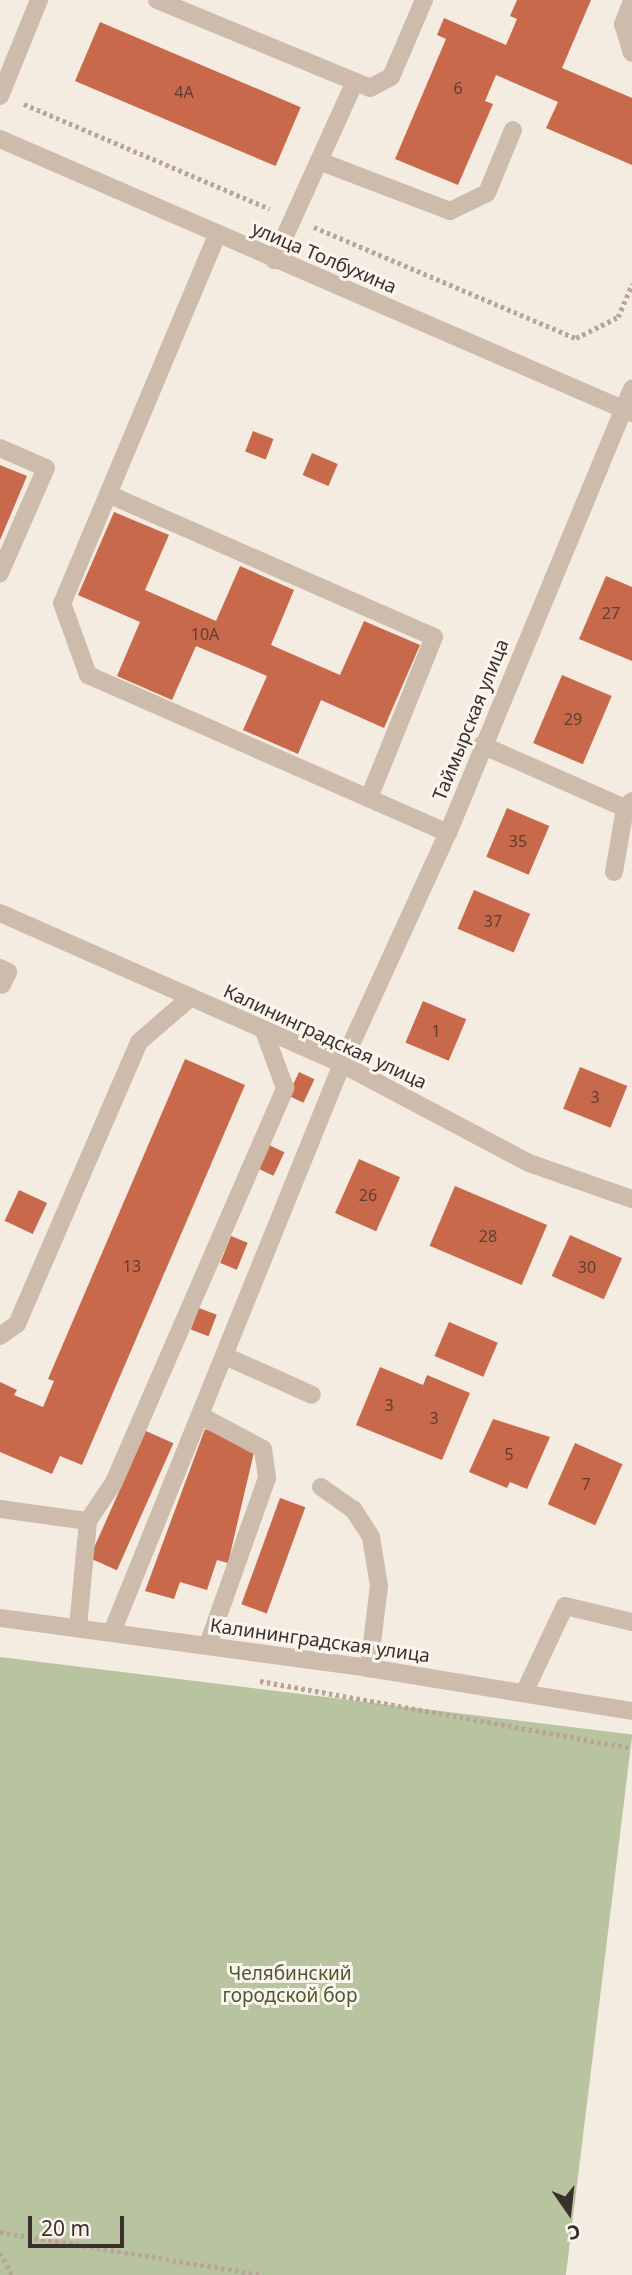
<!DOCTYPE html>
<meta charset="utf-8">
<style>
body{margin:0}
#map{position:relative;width:632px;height:2275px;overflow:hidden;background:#f4ebe1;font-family:"Noto Sans",sans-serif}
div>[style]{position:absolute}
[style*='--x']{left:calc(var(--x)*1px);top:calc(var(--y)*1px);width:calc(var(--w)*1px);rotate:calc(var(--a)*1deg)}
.green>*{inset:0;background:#b8c4a0;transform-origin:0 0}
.building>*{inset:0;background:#c8694b;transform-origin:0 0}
.path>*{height:4.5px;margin-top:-2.25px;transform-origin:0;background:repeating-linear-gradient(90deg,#b9a596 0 3.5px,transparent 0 7px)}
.minor>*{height:18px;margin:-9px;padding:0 9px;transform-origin:9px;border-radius:9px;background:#cdbbac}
span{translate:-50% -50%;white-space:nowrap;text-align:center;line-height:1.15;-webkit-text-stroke:6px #fbf5ee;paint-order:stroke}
.number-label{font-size:16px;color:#5e3e33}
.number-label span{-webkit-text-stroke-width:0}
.street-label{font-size:19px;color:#3b302b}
.park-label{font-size:19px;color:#4a5a2e}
.north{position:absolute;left:534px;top:2177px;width:70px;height:70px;-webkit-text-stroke:5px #fbf5ee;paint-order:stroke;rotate:166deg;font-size:19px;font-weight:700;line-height:28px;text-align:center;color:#3b302b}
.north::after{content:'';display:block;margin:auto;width:24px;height:32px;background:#3b302b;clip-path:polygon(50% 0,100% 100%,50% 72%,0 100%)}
.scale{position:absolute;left:28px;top:2216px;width:96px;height:32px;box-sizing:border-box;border:4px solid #3b302b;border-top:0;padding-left:9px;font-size:21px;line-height:24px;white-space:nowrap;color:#3b302b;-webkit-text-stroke:5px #fbf5ee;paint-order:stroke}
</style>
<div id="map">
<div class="green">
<div style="left:0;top:1657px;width:637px;height:618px;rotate:7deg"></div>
</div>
<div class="building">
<div style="clip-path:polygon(517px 0,591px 0,562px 68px,632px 98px,632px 165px,546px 128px,558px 102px,496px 75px,485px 101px,493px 104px,458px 185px,395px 159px,446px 39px,437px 35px,444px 18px,506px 45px,517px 19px,510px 16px)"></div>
<div style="left:100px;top:22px;width:218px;height:64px;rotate:23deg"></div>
<div style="left:253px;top:431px;width:22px;height:22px;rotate:21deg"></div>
<div style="left:312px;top:453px;width:28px;height:24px;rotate:23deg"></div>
<div style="clip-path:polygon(0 465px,27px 476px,0 540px)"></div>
<div style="clip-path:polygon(114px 512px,169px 535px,145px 590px,216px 621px,240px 566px,294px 590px,271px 645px,340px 675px,364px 621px,420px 645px,384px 728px,321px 700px,298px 754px,243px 730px,267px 676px,196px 646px,172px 700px,117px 676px,140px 622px,78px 595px)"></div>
<div style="clip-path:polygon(606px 576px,632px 587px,632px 661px,579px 639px)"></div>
<div style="left:562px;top:675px;width:54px;height:74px;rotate:23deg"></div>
<div style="left:507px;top:808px;width:46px;height:53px;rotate:23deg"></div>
<div style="left:474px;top:890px;width:61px;height:42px;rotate:23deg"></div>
<div style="left:423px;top:1001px;width:47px;height:45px;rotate:23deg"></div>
<div style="clip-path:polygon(185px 1059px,245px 1085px,82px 1465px,60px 1456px,52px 1474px,0 1452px,0 1382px,17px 1390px,14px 1395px,43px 1407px,54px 1381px,48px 1379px)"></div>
<div style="left:580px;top:1067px;width:51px;height:45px;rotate:22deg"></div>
<div style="left:299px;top:1072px;width:17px;height:26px;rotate:25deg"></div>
<div style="left:269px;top:1145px;width:17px;height:26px;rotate:25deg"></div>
<div style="left:359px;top:1159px;width:45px;height:59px;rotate:24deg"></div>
<div style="left:455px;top:1186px;width:100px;height:65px;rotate:23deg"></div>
<div style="left:19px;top:1190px;width:31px;height:34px;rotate:25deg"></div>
<div style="left:570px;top:1235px;width:57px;height:45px;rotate:24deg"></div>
<div style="left:231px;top:1236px;width:18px;height:29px;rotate:22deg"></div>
<div style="left:199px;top:1308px;width:19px;height:23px;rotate:21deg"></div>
<div style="left:449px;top:1322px;width:53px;height:37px;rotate:23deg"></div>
<div style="clip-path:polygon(380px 1367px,423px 1385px,427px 1375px,470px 1393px,442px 1460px,356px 1425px)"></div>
<div style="clip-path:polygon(493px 1419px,550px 1437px,527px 1489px,510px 1482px,507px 1488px,469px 1472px)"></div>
<div style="clip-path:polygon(205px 1429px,255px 1448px,228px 1563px,217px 1560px,207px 1590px,180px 1582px,174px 1599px,145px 1591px)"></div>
<div style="left:146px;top:1431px;width:30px;height:139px;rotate:24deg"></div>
<div style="left:575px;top:1443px;width:52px;height:67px;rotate:24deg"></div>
<div style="left:280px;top:1498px;width:27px;height:113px;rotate:20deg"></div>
</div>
<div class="path">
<div style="--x:24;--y:104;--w:267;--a:23.1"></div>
<div style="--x:314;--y:227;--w:285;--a:23"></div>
<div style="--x:576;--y:338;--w:47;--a:-26.6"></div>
<div style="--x:618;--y:317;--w:36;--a:-67"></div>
<div style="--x:260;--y:1681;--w:378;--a:10.2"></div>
<div style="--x:0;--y:2232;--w:267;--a:9.3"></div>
<div style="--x:0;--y:2253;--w:25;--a:61"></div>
</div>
<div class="minor">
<div style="--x:157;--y:0;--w:230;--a:22.4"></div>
<div style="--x:370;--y:88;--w:24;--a:-28"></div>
<div style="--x:391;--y:77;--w:84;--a:-66.8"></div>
<div style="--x:632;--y:1;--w:25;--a:111"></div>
<div style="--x:623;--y:24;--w:30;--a:73"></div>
<div style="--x:0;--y:96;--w:104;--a:-67.9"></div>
<div style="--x:0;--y:139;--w:689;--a:23.44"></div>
<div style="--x:319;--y:161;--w:140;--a:20.9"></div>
<div style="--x:450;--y:211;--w:41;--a:-25.9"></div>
<div style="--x:487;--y:193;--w:68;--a:-67.6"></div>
<div style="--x:217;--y:235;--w:399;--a:112.8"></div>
<div style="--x:62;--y:603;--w:77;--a:70.1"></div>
<div style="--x:88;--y:675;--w:393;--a:23.7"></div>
<div style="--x:274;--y:260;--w:193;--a:-65.6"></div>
<div style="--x:0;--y:448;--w:50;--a:23.5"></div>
<div style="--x:46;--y:468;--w:115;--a:113.7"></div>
<div style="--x:108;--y:494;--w:356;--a:23.7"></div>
<div style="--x:434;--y:637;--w:174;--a:112"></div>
<div style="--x:482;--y:745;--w:156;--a:23.8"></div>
<div style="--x:614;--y:872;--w:65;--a:-80.2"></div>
<div style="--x:625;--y:808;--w:10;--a:-45"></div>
<div style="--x:0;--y:913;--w:374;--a:23.8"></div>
<div style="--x:342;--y:1064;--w:212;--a:27.9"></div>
<div style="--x:529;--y:1163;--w:109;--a:19.3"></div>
<div style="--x:0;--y:968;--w:9;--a:27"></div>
<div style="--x:8;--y:972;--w:14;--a:115"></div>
<div style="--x:0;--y:1336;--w:21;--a:-35"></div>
<div style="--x:17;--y:1324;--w:307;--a:-66.6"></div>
<div style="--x:139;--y:1042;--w:69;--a:-40.9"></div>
<div style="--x:225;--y:1356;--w:95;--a:24.1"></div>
<div style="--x:201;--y:1416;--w:70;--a:28"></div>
<div style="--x:263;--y:1449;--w:29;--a:82"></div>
<div style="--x:267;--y:1478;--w:177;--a:109.5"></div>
<div style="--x:321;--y:1487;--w:39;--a:35"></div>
<div style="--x:353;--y:1509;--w:33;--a:57"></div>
<div style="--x:371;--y:1537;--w:50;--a:80.7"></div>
<div style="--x:379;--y:1586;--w:83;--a:97"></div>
<div style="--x:0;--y:1509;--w:89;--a:7.8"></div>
<div style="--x:0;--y:1618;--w:372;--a:7.7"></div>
<div style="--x:369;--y:1668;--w:266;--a:9.3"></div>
<div style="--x:78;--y:1627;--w:106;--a:-84.6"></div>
<div style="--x:88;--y:1521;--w:47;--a:-56.3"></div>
<div style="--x:114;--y:1482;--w:430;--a:-66.5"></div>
<div style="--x:285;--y:1088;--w:61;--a:-110.2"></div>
<div style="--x:112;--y:1632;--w:613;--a:-67.96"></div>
<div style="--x:342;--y:1064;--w:254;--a:-65.4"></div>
<div style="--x:448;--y:833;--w:481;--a:-67.5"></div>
<div style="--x:524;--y:1693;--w:96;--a:-64.8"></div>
<div style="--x:565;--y:1606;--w:69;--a:13.4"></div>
</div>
<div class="number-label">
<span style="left:458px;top:88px">6</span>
<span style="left:184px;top:92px">4А</span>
<span style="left:611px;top:613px">27</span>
<span style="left:205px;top:634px">10А</span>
<span style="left:573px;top:719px">29</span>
<span style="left:518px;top:841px">35</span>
<span style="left:493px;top:921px">37</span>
<span style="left:436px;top:1031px">1</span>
<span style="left:595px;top:1097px">3</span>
<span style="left:368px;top:1195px">26</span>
<span style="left:488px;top:1236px">28</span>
<span style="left:132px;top:1266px">13</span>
<span style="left:587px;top:1267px">30</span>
<span style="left:389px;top:1405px">3</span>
<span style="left:434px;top:1418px">3</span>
<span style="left:509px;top:1454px">5</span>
<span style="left:586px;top:1484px">7</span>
</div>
<div class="street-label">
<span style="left:324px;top:258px;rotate:23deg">улица Толбухина</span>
<span style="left:471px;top:720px;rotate:-68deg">Таймырская улица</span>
<span style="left:325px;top:1037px;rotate:25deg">Калининградская улица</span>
<span style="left:320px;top:1641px;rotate:8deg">Калининградская улица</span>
</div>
<div class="park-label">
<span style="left:290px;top:1985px">Челябинский<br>городской бор</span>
</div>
<div class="north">С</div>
<div class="scale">20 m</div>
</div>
